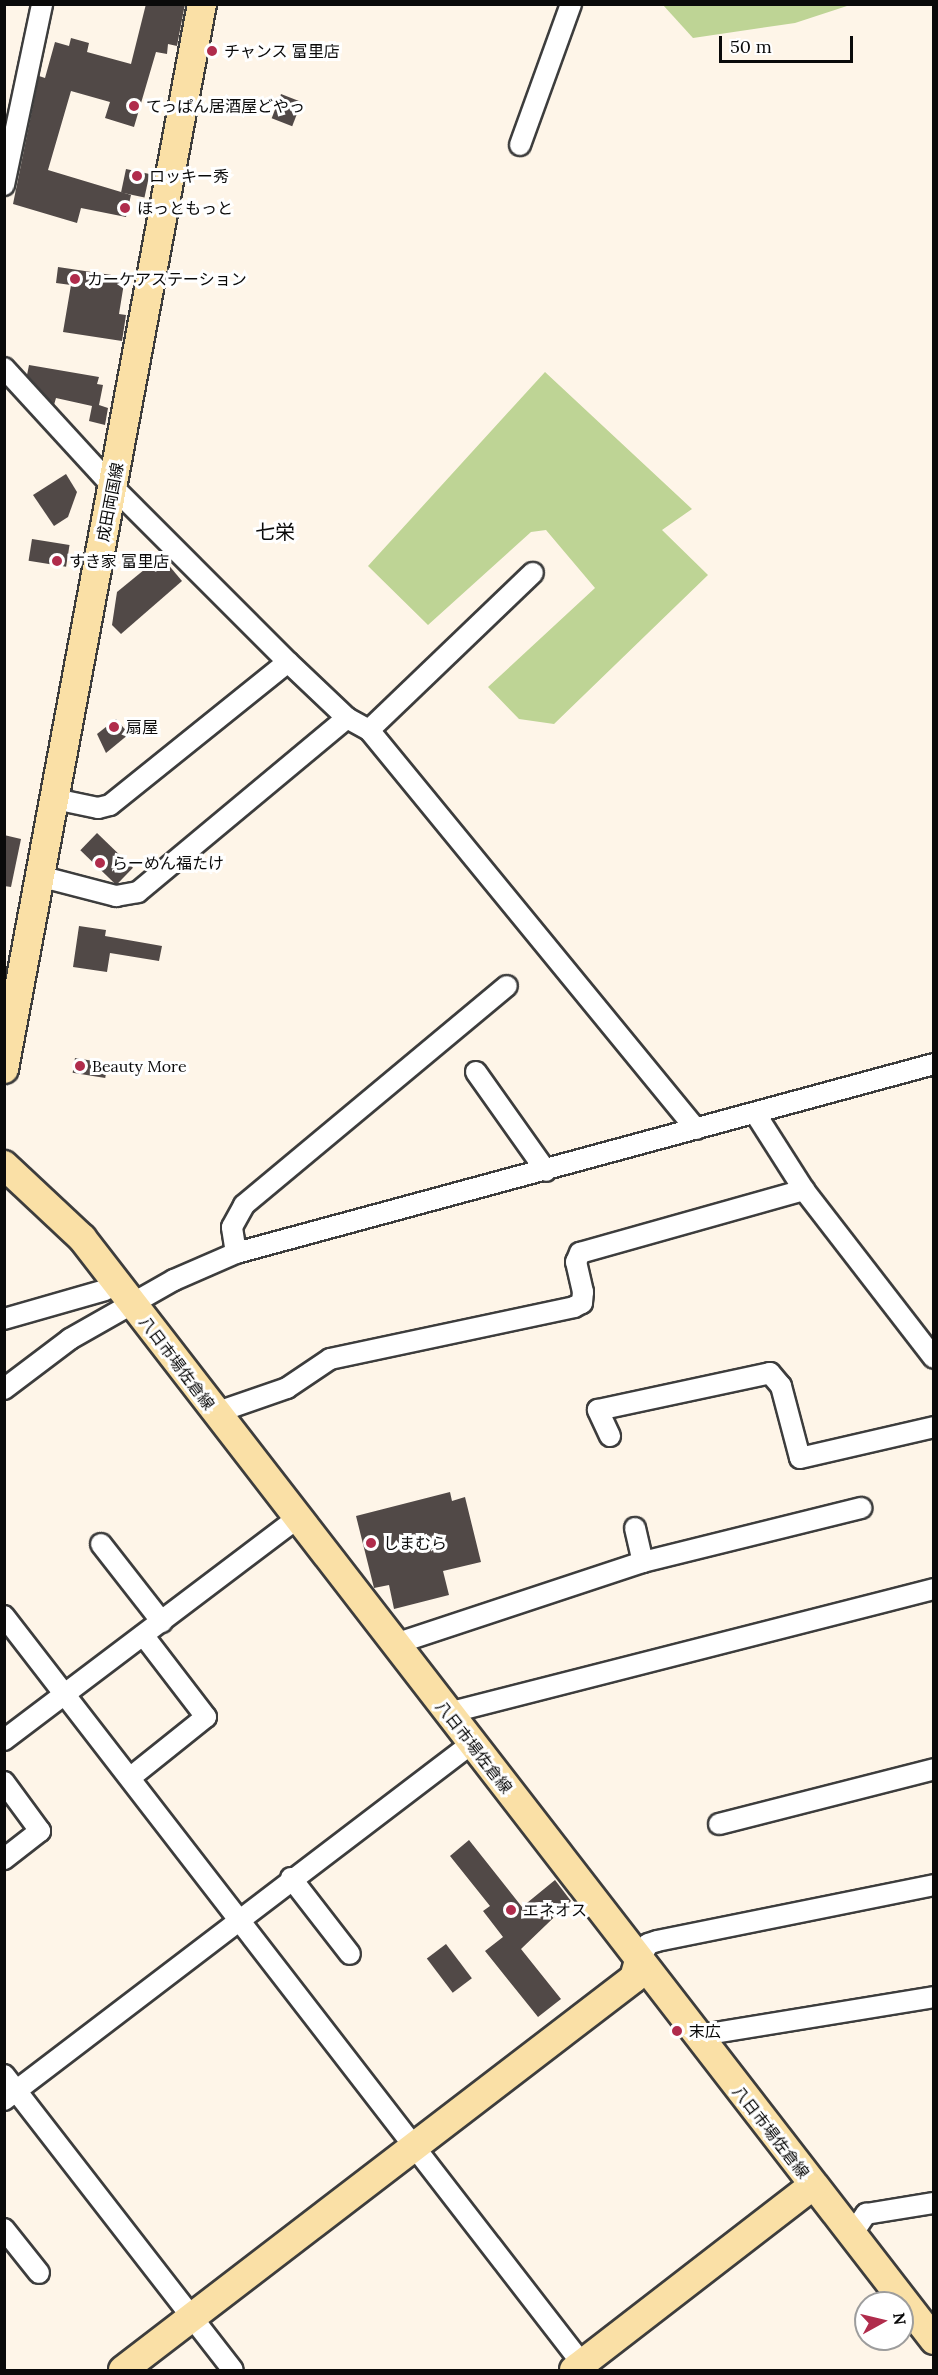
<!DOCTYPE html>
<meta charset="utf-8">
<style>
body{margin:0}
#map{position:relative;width:938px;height:2375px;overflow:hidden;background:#fef5e8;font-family:Lora,"Noto Sans JP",serif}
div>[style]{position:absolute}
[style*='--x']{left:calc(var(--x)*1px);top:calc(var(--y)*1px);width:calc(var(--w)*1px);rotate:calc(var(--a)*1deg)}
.forest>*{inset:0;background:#bed495}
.building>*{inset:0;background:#514947;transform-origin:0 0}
.roads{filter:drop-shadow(2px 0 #3d3d3d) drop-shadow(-2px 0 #3d3d3d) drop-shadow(0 2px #3d3d3d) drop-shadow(0 -2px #3d3d3d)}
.street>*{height:20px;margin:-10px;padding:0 10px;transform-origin:10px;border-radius:10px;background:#fff}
.secondary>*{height:28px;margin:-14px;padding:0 14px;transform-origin:14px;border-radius:14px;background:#fae0a6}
.dots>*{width:16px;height:16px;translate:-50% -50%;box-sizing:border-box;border:3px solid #fff;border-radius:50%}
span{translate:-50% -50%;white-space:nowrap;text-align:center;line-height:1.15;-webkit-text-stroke:6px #fff;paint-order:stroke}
.poi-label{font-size:16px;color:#0a0a0a}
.left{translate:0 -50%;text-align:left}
.street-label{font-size:16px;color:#0a0a0a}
.quarter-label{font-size:20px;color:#0a0a0a}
.frame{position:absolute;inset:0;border:6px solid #0a0a0a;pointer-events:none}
.north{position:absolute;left:854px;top:2291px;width:60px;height:60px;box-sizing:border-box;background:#fff;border:2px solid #9d9d9d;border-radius:50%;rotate:82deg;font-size:16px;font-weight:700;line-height:24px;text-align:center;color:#0a0a0a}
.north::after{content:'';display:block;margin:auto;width:21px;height:27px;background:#b02c4c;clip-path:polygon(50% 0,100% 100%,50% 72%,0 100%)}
.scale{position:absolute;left:719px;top:36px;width:134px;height:27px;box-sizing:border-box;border:3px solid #0a0a0a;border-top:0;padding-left:8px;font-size:18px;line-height:21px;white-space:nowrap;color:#0a0a0a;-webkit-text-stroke:4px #fff;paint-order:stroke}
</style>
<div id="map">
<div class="forest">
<div style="clip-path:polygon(663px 5px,850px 5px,795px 23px,693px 38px)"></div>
<div style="clip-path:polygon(545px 372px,692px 509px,662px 530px,708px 575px,554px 724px,519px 719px,488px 687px,595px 588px,546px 530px,531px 532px,428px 625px,368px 566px)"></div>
</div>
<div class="building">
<div style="clip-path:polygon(146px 4px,185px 4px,177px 46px,168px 44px,167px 54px,156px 52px,134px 127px,105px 118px,110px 102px,71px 91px,48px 170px,131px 195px,126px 217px,81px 208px,77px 223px,13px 204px,39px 76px,45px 78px,55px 42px,69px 46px,71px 38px,89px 43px,87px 52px,131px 64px)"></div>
<div style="left:281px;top:94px;width:22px;height:26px;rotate:21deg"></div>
<div style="left:126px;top:169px;width:24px;height:24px;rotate:12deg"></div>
<div style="clip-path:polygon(58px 267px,125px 277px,119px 314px,126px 315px,122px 341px,63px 332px,71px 285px,56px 283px)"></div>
<div style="clip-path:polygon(29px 365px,99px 377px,97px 384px,103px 385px,99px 405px,108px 408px,105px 425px,89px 421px,92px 406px,56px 398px,54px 405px,27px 375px)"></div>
<div style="clip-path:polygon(66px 474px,77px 492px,68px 517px,54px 526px,33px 495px)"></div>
<div style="left:32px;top:539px;width:38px;height:22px;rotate:9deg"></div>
<div style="clip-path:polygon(161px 556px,182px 581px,121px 634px,112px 625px,117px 592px)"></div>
<div style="clip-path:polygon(116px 719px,129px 734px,106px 753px,97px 734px)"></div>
<div style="left:97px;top:833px;width:50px;height:24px;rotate:44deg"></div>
<div style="clip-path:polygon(4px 835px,21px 839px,11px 887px,4px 886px)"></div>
<div style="clip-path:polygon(79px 926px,106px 930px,105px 936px,162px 946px,159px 961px,110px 953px,107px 972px,73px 967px)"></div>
<div style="left:75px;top:1058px;width:33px;height:15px;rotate:9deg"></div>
<div style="clip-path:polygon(450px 1492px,452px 1501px,465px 1497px,481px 1562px,443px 1571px,449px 1595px,394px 1609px,389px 1585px,374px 1588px,356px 1516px)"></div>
<div style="clip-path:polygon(469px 1840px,522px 1907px,555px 1880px,571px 1901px,521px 1949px,561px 1999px,538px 2017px,485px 1951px,503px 1937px,483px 1911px,490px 1906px,450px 1856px)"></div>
<div style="left:446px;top:1944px;width:43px;height:24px;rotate:53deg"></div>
</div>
<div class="roads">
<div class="street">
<div style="--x:520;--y:145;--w:150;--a:-70.1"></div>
<div style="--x:4;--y:185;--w:185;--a:-78.1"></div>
<div style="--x:4;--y:368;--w:161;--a:47.5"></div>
<div style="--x:113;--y:487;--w:247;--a:45"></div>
<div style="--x:288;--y:662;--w:81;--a:43.5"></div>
<div style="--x:347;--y:718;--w:25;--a:29"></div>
<div style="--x:369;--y:730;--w:516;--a:50.66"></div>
<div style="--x:369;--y:730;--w:227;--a:-43.8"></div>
<div style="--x:55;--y:799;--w:44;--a:11.8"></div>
<div style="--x:98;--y:808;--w:12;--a:-14"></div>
<div style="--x:110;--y:805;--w:228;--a:-38.8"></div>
<div style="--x:39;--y:876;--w:80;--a:14.6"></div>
<div style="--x:116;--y:896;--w:22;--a:-10"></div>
<div style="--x:138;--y:892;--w:272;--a:-39.8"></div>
<div style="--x:476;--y:1072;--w:121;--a:54.7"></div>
<div style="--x:755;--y:1113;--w:91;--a:57.5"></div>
<div style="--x:804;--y:1190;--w:212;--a:52.3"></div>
<div style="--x:236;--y:1253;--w:26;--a:-99"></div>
<div style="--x:232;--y:1227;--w:25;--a:-61"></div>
<div style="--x:244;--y:1205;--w:342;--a:-39.8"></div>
<div style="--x:4;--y:1319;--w:105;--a:-16"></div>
<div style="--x:4;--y:1389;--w:83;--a:-37.1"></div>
<div style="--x:70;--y:1339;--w:120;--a:-29.6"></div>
<div style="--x:174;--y:1280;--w:68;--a:-23.5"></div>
<div style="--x:236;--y:1253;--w:723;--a:-15.15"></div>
<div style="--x:215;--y:1413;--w:76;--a:-19.1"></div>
<div style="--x:287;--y:1388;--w:52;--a:-34"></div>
<div style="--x:330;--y:1359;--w:249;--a:-12"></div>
<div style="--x:574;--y:1307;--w:9;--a:-27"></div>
<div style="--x:582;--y:1303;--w:11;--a:-85"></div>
<div style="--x:583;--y:1292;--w:31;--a:-103"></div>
<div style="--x:576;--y:1262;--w:10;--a:-66"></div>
<div style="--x:580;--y:1253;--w:233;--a:-15.7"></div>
<div style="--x:610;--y:1436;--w:29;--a:-115"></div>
<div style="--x:598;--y:1410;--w:176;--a:-12.1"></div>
<div style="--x:770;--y:1373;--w:17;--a:50"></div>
<div style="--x:781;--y:1386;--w:74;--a:75.2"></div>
<div style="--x:800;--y:1458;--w:138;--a:-13"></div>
<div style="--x:635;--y:1528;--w:35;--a:77"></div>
<div style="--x:101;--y:1544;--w:99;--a:52"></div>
<div style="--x:4;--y:1616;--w:953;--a:52.29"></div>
<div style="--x:395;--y:1644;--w:261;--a:-18.3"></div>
<div style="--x:643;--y:1562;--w:225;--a:-13.9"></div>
<div style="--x:448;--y:1713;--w:502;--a:-14.31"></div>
<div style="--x:4;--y:1740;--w:366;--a:-37.1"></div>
<div style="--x:131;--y:1777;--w:96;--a:-38.7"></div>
<div style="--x:206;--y:1717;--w:103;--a:-127.5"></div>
<div style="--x:4;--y:1782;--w:61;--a:53.7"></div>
<div style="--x:40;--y:1831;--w:46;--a:142.1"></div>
<div style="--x:719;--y:1824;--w:222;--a:-14.3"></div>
<div style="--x:291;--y:1878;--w:96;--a:52.2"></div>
<div style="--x:639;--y:1961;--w:19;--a:-62"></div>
<div style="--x:648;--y:1944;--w:9;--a:-18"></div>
<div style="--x:657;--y:1941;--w:283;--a:-11.4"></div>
<div style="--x:696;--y:2036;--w:241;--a:-9.3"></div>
<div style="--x:4;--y:2075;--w:373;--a:52.2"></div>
<div style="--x:4;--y:2100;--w:587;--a:-37.32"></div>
<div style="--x:4;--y:2229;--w:56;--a:51.5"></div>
<div style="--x:851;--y:2236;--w:27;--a:-56"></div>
<div style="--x:866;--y:2214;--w:69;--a:-9.2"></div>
</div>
<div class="secondary">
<div style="--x:4;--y:1069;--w:1083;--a:-79.47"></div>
<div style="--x:4;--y:1165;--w:107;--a:43.1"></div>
<div style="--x:82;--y:1238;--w:1393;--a:52.29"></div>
<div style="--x:123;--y:2370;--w:644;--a:-37.49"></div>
<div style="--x:634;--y:1978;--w:18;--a:-74"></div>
<div style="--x:574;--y:2370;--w:302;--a:-37.7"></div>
</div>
</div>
<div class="dots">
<div style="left:212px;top:51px;background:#b02c4c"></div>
<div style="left:134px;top:106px;background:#b02c4c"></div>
<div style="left:137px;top:176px;background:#b02c4c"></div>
<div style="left:125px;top:208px;background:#b02c4c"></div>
<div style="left:75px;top:279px;background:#b02c4c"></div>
<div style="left:57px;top:561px;background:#b02c4c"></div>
<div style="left:114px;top:727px;background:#b02c4c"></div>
<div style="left:100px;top:863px;background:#b02c4c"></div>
<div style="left:80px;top:1066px;background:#b02c4c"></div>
<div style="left:371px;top:1543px;background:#b02c4c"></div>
<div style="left:511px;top:1910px;background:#b02c4c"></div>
<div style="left:677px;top:2031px;background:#b02c4c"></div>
</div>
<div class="poi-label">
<span class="left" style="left:224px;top:51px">チャンス 富里店</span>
<span class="left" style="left:146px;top:106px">てっぱん居酒屋どやっ</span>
<span class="left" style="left:149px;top:176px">ロッキー秀</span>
<span class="left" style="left:137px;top:208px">ほっともっと</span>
<span class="left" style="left:87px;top:279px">カーケアステーション</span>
<span class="left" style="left:69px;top:561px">すき家 富里店</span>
<span class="left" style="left:126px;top:727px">扇屋</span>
<span class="left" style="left:112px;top:863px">らーめん福たけ</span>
<span class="left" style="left:92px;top:1066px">Beauty More</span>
<span class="left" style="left:383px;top:1543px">しまむら</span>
<span class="left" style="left:523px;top:1910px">エネオス</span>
<span class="left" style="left:689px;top:2031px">末広</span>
</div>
<div class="street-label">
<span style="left:110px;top:502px;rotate:-79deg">成田両国線</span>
<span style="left:177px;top:1363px;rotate:53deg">八日市場佐倉線</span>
<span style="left:474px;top:1747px;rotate:52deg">八日市場佐倉線</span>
<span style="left:771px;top:2132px;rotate:52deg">八日市場佐倉線</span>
</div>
<div class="quarter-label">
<span style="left:275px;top:531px">七栄</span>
</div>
<div class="frame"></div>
<div class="north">N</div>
<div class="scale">50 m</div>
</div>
